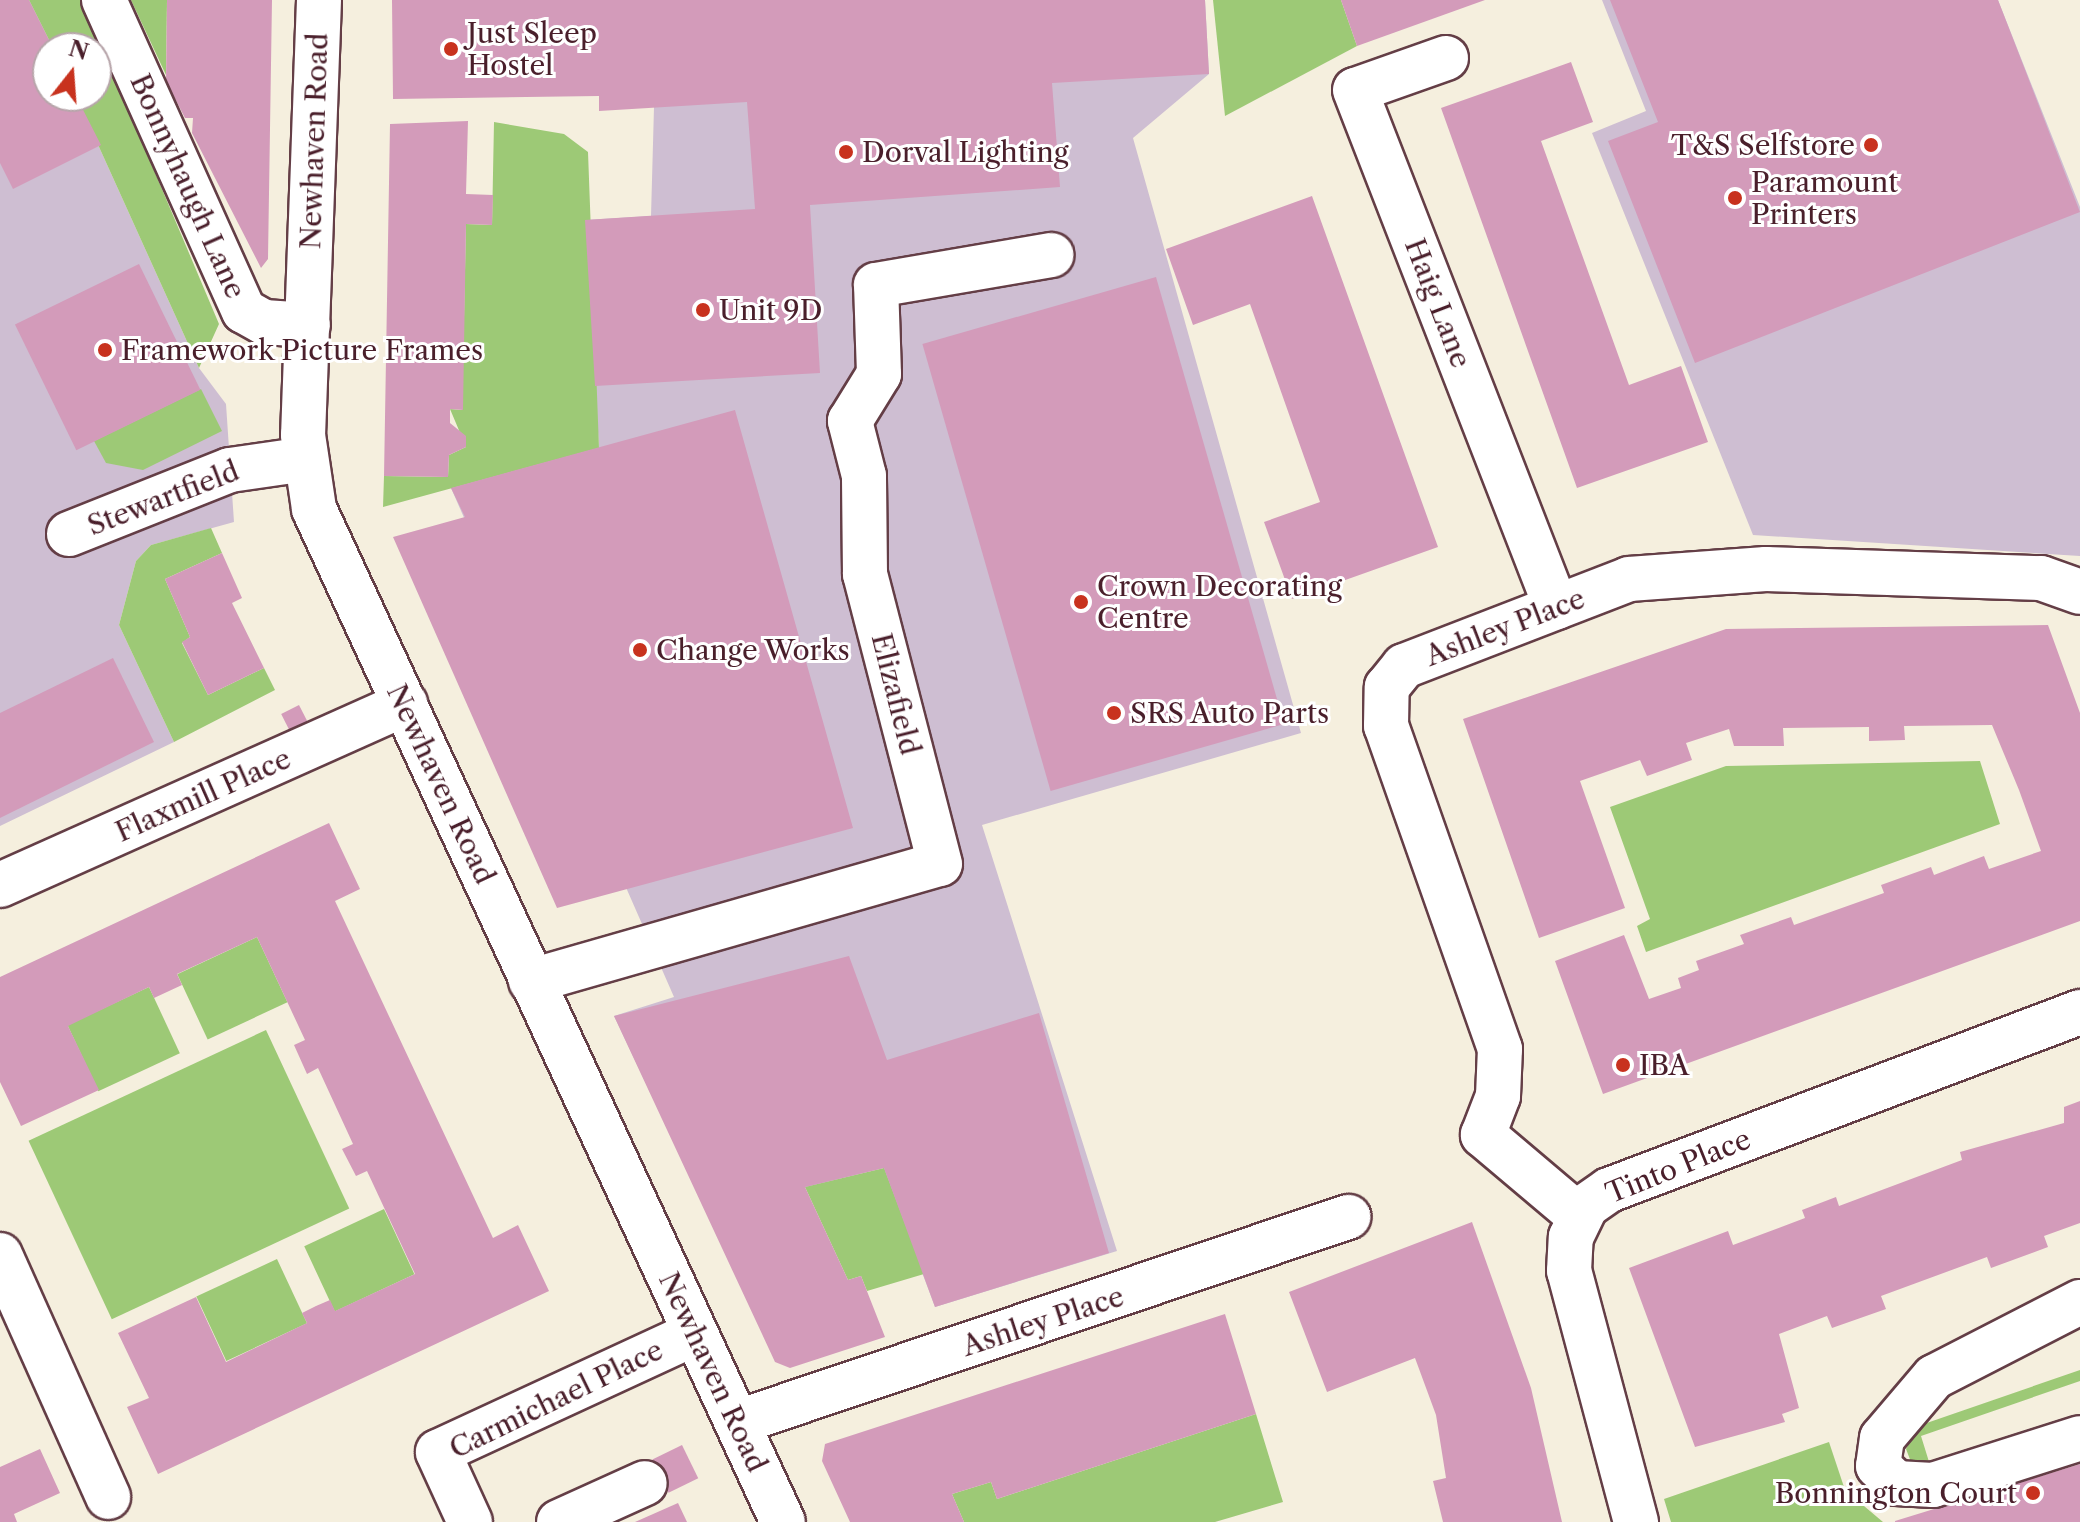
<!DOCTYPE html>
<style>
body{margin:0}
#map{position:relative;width:2080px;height:1522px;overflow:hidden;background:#f5efde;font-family:"Libre Caslon Text",serif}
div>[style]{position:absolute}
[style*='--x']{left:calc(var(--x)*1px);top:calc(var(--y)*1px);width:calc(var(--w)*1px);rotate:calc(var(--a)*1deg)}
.industrial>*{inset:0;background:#cebed2}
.green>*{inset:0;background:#9dc976;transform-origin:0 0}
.building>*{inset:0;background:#d39bba;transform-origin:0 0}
.roads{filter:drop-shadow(2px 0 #643e46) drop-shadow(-2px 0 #643e46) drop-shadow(0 2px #643e46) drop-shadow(0 -2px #643e46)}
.minor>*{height:44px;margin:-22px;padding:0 22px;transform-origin:22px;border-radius:22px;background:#fff}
.tertiary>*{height:44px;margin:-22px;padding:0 22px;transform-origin:22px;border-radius:22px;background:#fff}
.dots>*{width:22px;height:22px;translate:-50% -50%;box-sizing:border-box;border:4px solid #fff;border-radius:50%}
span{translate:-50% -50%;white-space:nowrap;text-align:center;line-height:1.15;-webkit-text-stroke:6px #fff;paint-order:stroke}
.poi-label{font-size:28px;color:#4a1f2b}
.left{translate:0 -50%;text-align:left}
.right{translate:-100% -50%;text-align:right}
.street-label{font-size:28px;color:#4a1f2b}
.north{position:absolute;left:32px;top:32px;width:80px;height:80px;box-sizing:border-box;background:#fff;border:2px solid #b7a5aa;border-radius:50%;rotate:17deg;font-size:22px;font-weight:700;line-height:32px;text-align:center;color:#4a1f2b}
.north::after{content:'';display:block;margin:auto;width:28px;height:36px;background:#c8321e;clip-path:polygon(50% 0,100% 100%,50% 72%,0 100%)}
</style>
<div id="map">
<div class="industrial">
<div style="clip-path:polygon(0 0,29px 0,53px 48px,48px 96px,76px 96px,199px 368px,226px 404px,234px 522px,151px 545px,136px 561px,119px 625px,174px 742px,0 826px)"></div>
<div style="clip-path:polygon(1205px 0,1209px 74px,1133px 138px,1301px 733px,982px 825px,1117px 1251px,935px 1307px,883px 1168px,707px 1212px,614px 1016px,674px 997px,451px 488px,599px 448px,585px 220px,651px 216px,654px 107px)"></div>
<div style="clip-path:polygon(1602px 0,1998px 0,2080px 207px,2080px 556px,1753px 535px,1592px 133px,1646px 111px)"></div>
</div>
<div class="green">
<div style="clip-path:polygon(29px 0,82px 0,219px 324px,199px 368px,76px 96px,96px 96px,96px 48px,53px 48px)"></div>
<div style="clip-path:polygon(131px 0,167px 0,166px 75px)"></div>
<div style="clip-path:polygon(1213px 0,1341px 0,1357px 46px,1225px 116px)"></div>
<div style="clip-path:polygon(494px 122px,564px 134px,588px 152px,599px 448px,383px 507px,384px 476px,448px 477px,449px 455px,466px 447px,450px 409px,462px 410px,466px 224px,492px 225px)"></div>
<div style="clip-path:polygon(201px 389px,222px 431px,143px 470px,106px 463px,94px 441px)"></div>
<div style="clip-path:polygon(211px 528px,222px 553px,165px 579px,190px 637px,182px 643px,208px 695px,264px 668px,275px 690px,174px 742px,119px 625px,136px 561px,151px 545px)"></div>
<div style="clip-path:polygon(1980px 761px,2000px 824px,1646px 952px,1637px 926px,1650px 919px,1610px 807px,1726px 766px)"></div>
<div style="left:257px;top:937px;width:72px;height:88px;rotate:65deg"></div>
<div style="left:149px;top:987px;width:73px;height:90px;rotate:65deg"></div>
<div style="left:266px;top:1030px;width:197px;height:262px;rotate:65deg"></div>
<div style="clip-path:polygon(884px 1168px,924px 1274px,867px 1291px,861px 1276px,848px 1280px,805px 1187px)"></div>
<div style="left:384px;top:1209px;width:72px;height:88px;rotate:65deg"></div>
<div style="left:277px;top:1259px;width:71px;height:89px;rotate:65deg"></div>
<div style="clip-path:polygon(2080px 1370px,2080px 1381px,1921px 1436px,1930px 1465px,1911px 1462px,1906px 1449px,1918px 1426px)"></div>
<div style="clip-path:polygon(1256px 1414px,1283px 1502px,1215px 1522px,964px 1522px,952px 1494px,991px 1482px,997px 1499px)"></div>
<div style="clip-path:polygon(1829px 1442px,1845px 1490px,1883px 1522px,1671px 1522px,1664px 1499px)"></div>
</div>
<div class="building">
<div style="clip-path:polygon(0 0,29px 0,53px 48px,48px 96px,76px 96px,101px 145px,13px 189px,0 163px)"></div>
<div style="clip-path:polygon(167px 0,272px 0,268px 259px,261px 268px,192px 133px,193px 118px,185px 118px,166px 81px)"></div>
<div style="clip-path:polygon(392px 0,1205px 0,1209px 74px,1052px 83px,1060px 187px,810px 205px,820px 373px,595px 386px,585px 220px,755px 209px,747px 102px,599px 111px,599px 96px,393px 99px)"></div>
<div style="clip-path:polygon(1341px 0,1485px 0,1357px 46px)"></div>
<div style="clip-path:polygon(1610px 0,1998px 0,2080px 212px,1695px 363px,1608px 141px,1658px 122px)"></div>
<div style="clip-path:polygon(1571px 62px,1593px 122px,1541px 141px,1629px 385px,1681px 366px,1708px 442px,1577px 488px,1441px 108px)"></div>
<div style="clip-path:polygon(468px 121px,466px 194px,493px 195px,492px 225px,466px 224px,463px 410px,450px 409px,450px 423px,466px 436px,466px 447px,449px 455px,448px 477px,384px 476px,390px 124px)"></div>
<div style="clip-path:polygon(1312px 196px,1438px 547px,1292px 599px,1264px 522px,1320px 502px,1250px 304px,1193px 325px,1166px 249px)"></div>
<div style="left:139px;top:264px;width:140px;height:138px;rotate:64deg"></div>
<div style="left:1156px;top:277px;width:465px;height:243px;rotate:74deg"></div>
<div style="clip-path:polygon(735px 410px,853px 828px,557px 908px,393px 537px,465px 517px,451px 488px)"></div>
<div style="clip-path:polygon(222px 553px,242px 598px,232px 603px,264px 668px,208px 695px,182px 642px,190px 637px,165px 579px)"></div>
<div style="clip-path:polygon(2048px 625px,2080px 713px,2080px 921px,1603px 1094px,1555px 961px,1624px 935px,1649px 999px,1681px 988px,1678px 978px,1699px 970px,1696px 961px,1744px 944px,1740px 935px,1791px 917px,1794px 925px,1884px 893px,1881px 885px,1931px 867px,1934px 875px,1984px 856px,1989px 869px,2041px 851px,2019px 790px,1992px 725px,1904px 726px,1905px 740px,1869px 741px,1869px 727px,1783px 728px,1784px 746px,1734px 746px,1729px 729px,1686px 743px,1692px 760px,1647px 776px,1640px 760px,1580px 781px,1625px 908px,1539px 938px,1463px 719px,1726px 629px)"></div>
<div style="clip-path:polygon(113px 658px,154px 742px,0 818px,0 713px)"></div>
<div style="left:299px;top:705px;width:20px;height:20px;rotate:63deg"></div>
<div style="clip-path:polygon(329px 823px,360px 889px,335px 901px,493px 1238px,518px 1225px,549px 1291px,158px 1474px,127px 1407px,149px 1398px,118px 1333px,196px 1297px,226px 1362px,307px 1323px,302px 1313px,316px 1306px,330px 1300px,335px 1311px,415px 1274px,367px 1171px,356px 1176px,342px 1149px,353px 1144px,318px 1068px,307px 1074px,294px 1045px,305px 1040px,257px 937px,177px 974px,182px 985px,154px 998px,149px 987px,68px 1026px,99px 1090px,21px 1126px,0 1082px,0 977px)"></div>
<div style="clip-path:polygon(849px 956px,887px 1060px,1039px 1013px,1109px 1253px,935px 1307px,884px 1168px,805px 1187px,848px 1280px,861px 1276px,885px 1337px,790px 1368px,775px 1362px,614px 1016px)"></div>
<div style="clip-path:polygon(2080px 1101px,2080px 1223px,2044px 1236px,2048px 1247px,1991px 1268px,1987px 1257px,1881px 1296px,1886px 1309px,1832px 1328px,1827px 1316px,1779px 1334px,1799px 1408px,1782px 1414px,1785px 1422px,1695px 1447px,1629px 1268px,1728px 1231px,1733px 1245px,1805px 1218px,1802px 1210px,1836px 1197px,1839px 1206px,1962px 1160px,1960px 1152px,2064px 1123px,2064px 1107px)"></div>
<div style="clip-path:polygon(1472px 1222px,1531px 1388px,1562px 1522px,1443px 1522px,1433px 1481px,1446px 1478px,1436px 1415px,1415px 1358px,1327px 1392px,1289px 1292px)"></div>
<div style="clip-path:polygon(1225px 1314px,1256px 1414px,997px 1499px,991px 1482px,952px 1494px,964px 1522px,850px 1522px,822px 1461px,825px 1444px)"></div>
<div style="left:682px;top:1445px;width:37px;height:33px;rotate:64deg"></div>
<div style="clip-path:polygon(40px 1449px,60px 1493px,14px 1514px,17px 1522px,0 1522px,0 1467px)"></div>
<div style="clip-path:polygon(2080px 1464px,2080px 1522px,1895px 1522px,1895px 1521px)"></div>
<div style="clip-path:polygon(678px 1503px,687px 1522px,635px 1522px)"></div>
</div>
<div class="roads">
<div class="minor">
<div style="--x:104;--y:0;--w:341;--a:65.8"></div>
<div style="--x:244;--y:311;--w:23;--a:29"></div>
<div style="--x:264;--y:322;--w:44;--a:3.9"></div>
<div style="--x:1446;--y:58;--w:96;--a:160.6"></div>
<div style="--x:1355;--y:90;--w:555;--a:68.75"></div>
<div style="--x:69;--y:534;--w:173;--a:-21.7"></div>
<div style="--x:230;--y:470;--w:77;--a:-8.2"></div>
<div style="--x:0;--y:885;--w:444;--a:-24.1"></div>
<div style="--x:531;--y:981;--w:425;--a:-16"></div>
<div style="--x:940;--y:864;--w:300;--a:-104.5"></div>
<div style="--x:865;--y:574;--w:98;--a:-90.6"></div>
<div style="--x:864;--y:476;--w:57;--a:-104.3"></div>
<div style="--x:850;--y:421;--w:55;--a:-58.3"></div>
<div style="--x:879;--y:374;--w:89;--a:-91.9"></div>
<div style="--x:876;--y:285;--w:178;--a:-9.7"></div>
<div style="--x:1579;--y:1216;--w:126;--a:-139.8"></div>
<div style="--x:1483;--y:1135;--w:42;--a:-69"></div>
<div style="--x:1498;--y:1096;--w:47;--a:-87.6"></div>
<div style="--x:1500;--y:1049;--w:343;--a:-109.4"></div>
<div style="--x:1386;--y:726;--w:39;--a:-89"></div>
<div style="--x:1387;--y:687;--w:27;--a:-51"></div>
<div style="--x:1404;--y:666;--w:241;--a:-21.1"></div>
<div style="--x:1629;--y:579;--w:137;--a:-4.2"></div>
<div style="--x:1766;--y:569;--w:275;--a:1.9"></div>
<div style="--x:2041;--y:578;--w:41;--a:19.7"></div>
<div style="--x:0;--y:1255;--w:265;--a:65.9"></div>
<div style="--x:2080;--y:1302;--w:164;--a:152.8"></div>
<div style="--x:1934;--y:1377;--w:80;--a:130.4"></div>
<div style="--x:1882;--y:1438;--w:28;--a:98"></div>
<div style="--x:1878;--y:1466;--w:25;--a:43"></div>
<div style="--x:1896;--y:1483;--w:37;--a:3"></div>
<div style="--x:1933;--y:1485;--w:154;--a:-17.7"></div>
<div style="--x:738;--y:1422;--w:644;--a:-18.58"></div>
<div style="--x:470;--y:1522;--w:77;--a:-114.6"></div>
<div style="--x:438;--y:1452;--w:283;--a:-24.8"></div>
<div style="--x:559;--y:1522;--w:94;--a:-24.4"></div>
<div style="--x:1636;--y:1522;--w:260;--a:-104.9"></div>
<div style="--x:1569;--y:1271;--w:34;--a:-87"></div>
<div style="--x:1571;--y:1237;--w:34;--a:-64"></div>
<div style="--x:1586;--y:1206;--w:28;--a:-35"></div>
<div style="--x:1609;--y:1190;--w:504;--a:-20.7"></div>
</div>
<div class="tertiary">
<div style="--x:319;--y:0;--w:435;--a:92.1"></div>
<div style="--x:303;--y:435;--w:75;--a:81.5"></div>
<div style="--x:314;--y:509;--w:1116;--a:65.16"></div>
</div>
</div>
<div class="dots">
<div style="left:451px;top:49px;background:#c8321e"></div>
<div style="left:1871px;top:145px;background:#c8321e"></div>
<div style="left:846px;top:152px;background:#c8321e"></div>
<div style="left:1735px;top:198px;background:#c8321e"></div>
<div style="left:703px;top:310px;background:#c8321e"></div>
<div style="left:105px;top:350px;background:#c8321e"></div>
<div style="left:1081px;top:602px;background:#c8321e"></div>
<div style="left:640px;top:650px;background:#c8321e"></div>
<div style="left:1114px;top:713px;background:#c8321e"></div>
<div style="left:1623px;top:1065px;background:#c8321e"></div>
<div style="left:2033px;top:1493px;background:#c8321e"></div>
</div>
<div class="poi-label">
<span class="left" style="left:467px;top:49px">Just Sleep<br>Hostel</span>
<span class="right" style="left:1855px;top:145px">T&amp;S Selfstore</span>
<span class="left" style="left:862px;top:152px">Dorval Lighting</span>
<span class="left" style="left:1751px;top:198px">Paramount<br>Printers</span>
<span class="left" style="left:719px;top:310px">Unit 9D</span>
<span class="left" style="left:121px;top:350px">Framework Picture Frames</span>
<span class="left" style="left:1097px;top:602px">Crown Decorating<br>Centre</span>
<span class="left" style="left:656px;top:650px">Change Works</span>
<span class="left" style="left:1130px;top:713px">SRS Auto Parts</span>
<span class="left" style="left:1639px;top:1065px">IBA</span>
<span class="right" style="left:2017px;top:1493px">Bonnington Court</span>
</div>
<div class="street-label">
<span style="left:314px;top:141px;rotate:-88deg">Newhaven Road</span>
<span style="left:188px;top:186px;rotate:66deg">Bonnyhaugh Lane</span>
<span style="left:1438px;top:303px;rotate:69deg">Haig Lane</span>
<span style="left:163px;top:498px;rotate:-21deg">Stewartfield</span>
<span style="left:1505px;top:627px;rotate:-21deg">Ashley Place</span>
<span style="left:896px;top:694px;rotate:76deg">Elizafield</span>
<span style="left:441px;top:784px;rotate:65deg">Newhaven Road</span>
<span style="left:203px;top:795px;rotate:-24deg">Flaxmill Place</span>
<span style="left:1678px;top:1166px;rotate:-22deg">Tinto Place</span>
<span style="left:1043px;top:1321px;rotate:-18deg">Ashley Place</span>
<span style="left:713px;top:1372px;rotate:65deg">Newhaven Road</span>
<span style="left:556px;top:1399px;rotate:-26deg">Carmichael Place</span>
</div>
<div class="north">N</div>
</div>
